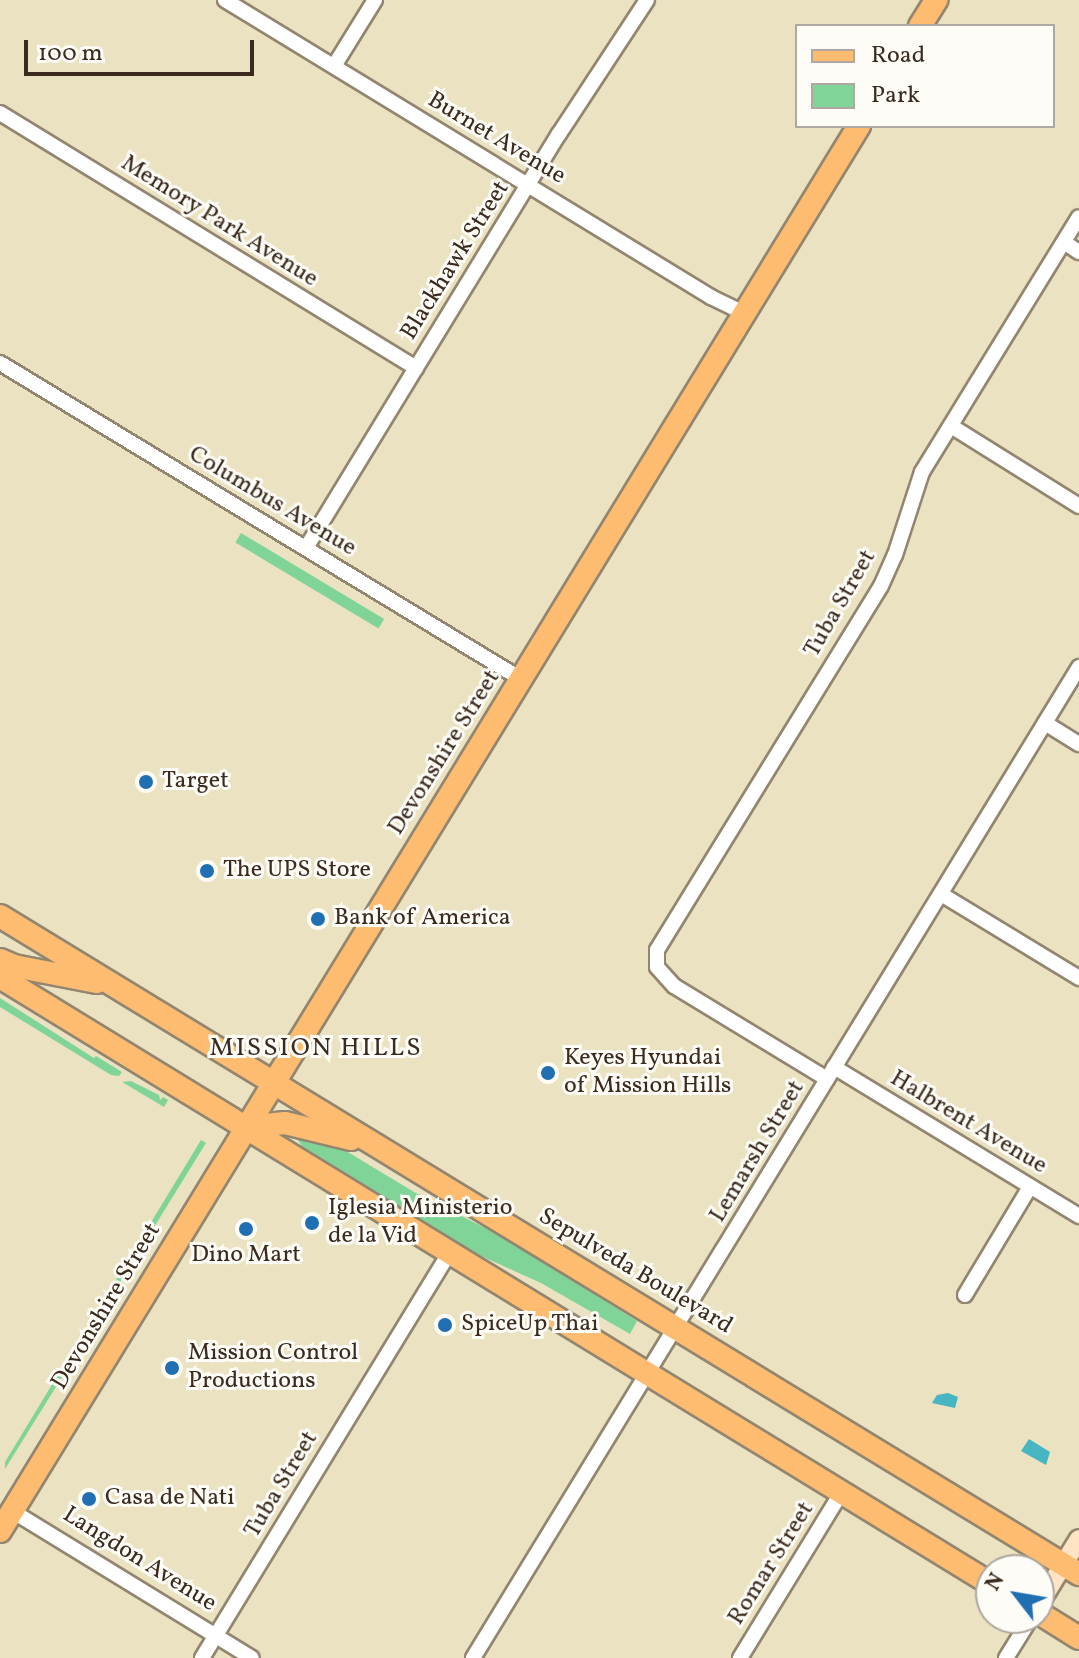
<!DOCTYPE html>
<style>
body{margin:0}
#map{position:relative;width:1079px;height:1658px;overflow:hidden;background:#ebe2c1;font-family:Vollkorn,serif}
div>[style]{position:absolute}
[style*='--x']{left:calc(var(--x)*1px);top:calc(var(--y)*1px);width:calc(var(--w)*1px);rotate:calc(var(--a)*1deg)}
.green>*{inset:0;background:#80d497;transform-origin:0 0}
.water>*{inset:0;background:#47b5c2}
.roads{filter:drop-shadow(2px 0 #938670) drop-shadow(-2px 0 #938670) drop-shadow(0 2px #938670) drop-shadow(0 -2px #938670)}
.street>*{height:14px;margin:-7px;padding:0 7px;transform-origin:7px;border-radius:7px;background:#fff}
.secondary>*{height:18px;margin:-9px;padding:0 9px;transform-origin:9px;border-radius:9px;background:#ffe4c6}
.primary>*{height:22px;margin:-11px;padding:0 11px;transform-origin:11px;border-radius:11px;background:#febc70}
.dots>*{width:22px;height:22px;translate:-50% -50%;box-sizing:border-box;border:4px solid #fdfcf7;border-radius:50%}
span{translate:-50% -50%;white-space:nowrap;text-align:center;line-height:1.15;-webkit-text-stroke:6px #fdfcf7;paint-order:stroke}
.street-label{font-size:24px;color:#3b2a1e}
.poi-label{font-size:24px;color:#3b2a1e}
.left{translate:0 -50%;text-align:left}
.neighbourhood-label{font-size:26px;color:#3b2a1e;letter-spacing:2px}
.legend{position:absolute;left:795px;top:24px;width:260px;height:104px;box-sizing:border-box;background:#fdfcf7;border:2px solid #afa8a0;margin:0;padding:10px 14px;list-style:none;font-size:24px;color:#3b2a1e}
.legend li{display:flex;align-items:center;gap:16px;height:40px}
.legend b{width:40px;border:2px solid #afa8a0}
.north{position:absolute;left:975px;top:1554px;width:80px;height:80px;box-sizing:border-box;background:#fdfcf7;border:2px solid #afa8a0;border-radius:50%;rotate:301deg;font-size:22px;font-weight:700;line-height:32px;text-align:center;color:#3b2a1e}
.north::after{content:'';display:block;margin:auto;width:28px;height:36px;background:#1f6fb2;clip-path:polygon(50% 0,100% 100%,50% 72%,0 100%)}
.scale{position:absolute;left:24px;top:40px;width:230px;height:36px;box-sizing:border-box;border:4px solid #3b2a1e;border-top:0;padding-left:10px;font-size:24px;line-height:28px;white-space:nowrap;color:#3b2a1e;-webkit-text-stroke:6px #fdfcf7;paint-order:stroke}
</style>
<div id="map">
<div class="green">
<div style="left:241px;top:533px;width:167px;height:11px;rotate:31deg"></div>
<div style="clip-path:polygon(0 998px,94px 1058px,96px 1056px,122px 1072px,119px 1076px,111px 1075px,0 1007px)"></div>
<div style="clip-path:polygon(131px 1081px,159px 1095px,160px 1100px,163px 1097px,168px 1100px,164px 1107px,122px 1082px)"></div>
<div style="clip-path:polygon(301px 1131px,323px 1137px,414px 1192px,501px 1236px,637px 1321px,630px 1334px,541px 1283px,479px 1255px,302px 1146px,297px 1139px)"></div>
<div style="clip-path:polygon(201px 1140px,206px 1143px,109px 1300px,105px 1298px)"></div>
<div style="clip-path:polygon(90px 1322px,95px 1324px,5px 1469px,5px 1462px)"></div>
</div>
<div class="water">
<div style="clip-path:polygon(948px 1393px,958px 1397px,955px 1408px,932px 1403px,937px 1395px)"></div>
<div style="clip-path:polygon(1029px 1439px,1050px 1452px,1046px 1465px,1021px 1451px)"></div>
</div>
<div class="roads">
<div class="street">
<div style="--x:225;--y:0;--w:570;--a:31.43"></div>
<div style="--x:711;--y:297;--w:37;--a:26"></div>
<div style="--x:334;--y:66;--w:78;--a:-58.2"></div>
<div style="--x:0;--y:113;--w:488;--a:31.5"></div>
<div style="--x:1064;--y:242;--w:18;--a:34"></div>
<div style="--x:0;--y:363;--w:609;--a:31.24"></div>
<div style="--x:951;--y:426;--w:151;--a:32"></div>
<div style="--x:306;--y:548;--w:485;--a:-58.6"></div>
<div style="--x:559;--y:134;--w:160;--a:-56.7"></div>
<div style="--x:1045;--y:723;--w:40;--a:32"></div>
<div style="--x:941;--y:894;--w:162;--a:31.3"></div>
<div style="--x:834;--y:1067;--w:287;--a:31.3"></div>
<div style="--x:827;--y:1079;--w:179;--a:-148.7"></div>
<div style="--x:674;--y:986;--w:25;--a:-132"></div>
<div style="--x:657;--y:967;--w:17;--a:-90"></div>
<div style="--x:657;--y:950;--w:427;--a:-58.4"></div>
<div style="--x:881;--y:586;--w:34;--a:-66"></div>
<div style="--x:895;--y:555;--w:87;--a:-72"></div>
<div style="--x:922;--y:472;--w:299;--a:-58.4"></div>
<div style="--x:965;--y:1295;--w:126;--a:-59"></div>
<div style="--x:12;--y:1511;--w:281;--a:31.5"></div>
<div style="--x:202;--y:1658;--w:474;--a:-58.6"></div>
<div style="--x:473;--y:1658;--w:1162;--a:-58.55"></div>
<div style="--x:740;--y:1658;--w:193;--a:-58.5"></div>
<div style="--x:1006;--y:1658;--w:47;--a:-58"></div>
</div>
<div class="secondary">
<div style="--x:1039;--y:1604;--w:76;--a:-58.4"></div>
</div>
<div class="primary">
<div style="--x:920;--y:26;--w:31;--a:-58"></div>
<div style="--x:0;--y:916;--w:1264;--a:31.38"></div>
<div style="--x:0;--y:960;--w:15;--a:23"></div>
<div style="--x:14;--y:966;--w:84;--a:11"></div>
<div style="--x:0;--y:977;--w:1162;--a:31.49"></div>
<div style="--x:247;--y:1127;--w:38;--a:-6"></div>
<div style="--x:285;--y:1123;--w:68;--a:13.6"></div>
<div style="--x:0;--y:1531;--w:1647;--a:-58.56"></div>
<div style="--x:1039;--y:1613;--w:47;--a:32"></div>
</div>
</div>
<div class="dots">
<div style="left:146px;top:782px;background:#1f6fb2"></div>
<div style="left:207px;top:871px;background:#1f6fb2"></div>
<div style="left:318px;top:919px;background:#1f6fb2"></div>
<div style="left:548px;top:1073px;background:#1f6fb2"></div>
<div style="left:312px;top:1223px;background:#1f6fb2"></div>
<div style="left:246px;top:1229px;background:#1f6fb2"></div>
<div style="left:445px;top:1325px;background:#1f6fb2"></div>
<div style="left:172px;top:1368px;background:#1f6fb2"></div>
<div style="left:89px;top:1499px;background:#1f6fb2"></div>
</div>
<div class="street-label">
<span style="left:496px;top:139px;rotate:31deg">Burnet Avenue</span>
<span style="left:219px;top:222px;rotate:32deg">Memory Park Avenue</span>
<span style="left:456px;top:261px;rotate:-58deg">Blackhawk Street</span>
<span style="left:272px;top:502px;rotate:31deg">Columbus Avenue</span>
<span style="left:841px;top:604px;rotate:-60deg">Tuba Street</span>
<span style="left:445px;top:753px;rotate:-58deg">Devonshire Street</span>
<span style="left:968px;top:1123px;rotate:31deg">Halbrent Avenue</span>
<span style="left:758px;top:1152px;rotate:-59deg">Lemarsh Street</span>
<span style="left:635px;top:1272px;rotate:31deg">Sepulveda Boulevard</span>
<span style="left:107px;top:1307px;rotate:-59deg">Devonshire Street</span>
<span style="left:282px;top:1485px;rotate:-59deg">Tuba Street</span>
<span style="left:139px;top:1560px;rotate:32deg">Langdon Avenue</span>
<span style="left:772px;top:1564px;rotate:-58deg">Romar Street</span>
</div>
<div class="poi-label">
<span class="left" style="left:162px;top:782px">Target</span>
<span class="left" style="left:223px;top:871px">The UPS Store</span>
<span class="left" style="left:334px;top:919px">Bank of America</span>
<span class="left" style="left:564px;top:1073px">Keyes Hyundai<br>of Mission Hills</span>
<span class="left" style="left:328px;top:1223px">Iglesia Ministerio<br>de la Vid</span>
<span style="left:246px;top:1256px">Dino Mart</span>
<span class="left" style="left:461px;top:1325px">SpiceUp Thai</span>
<span class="left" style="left:188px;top:1368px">Mission Control<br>Productions</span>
<span class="left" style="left:105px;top:1499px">Casa de Nati</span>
</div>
<div class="neighbourhood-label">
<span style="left:316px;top:1049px">MISSION HILLS</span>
</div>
<ul class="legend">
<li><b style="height:10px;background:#febc70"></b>Road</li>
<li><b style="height:22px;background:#80d497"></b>Park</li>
</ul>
<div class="north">N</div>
<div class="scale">100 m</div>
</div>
